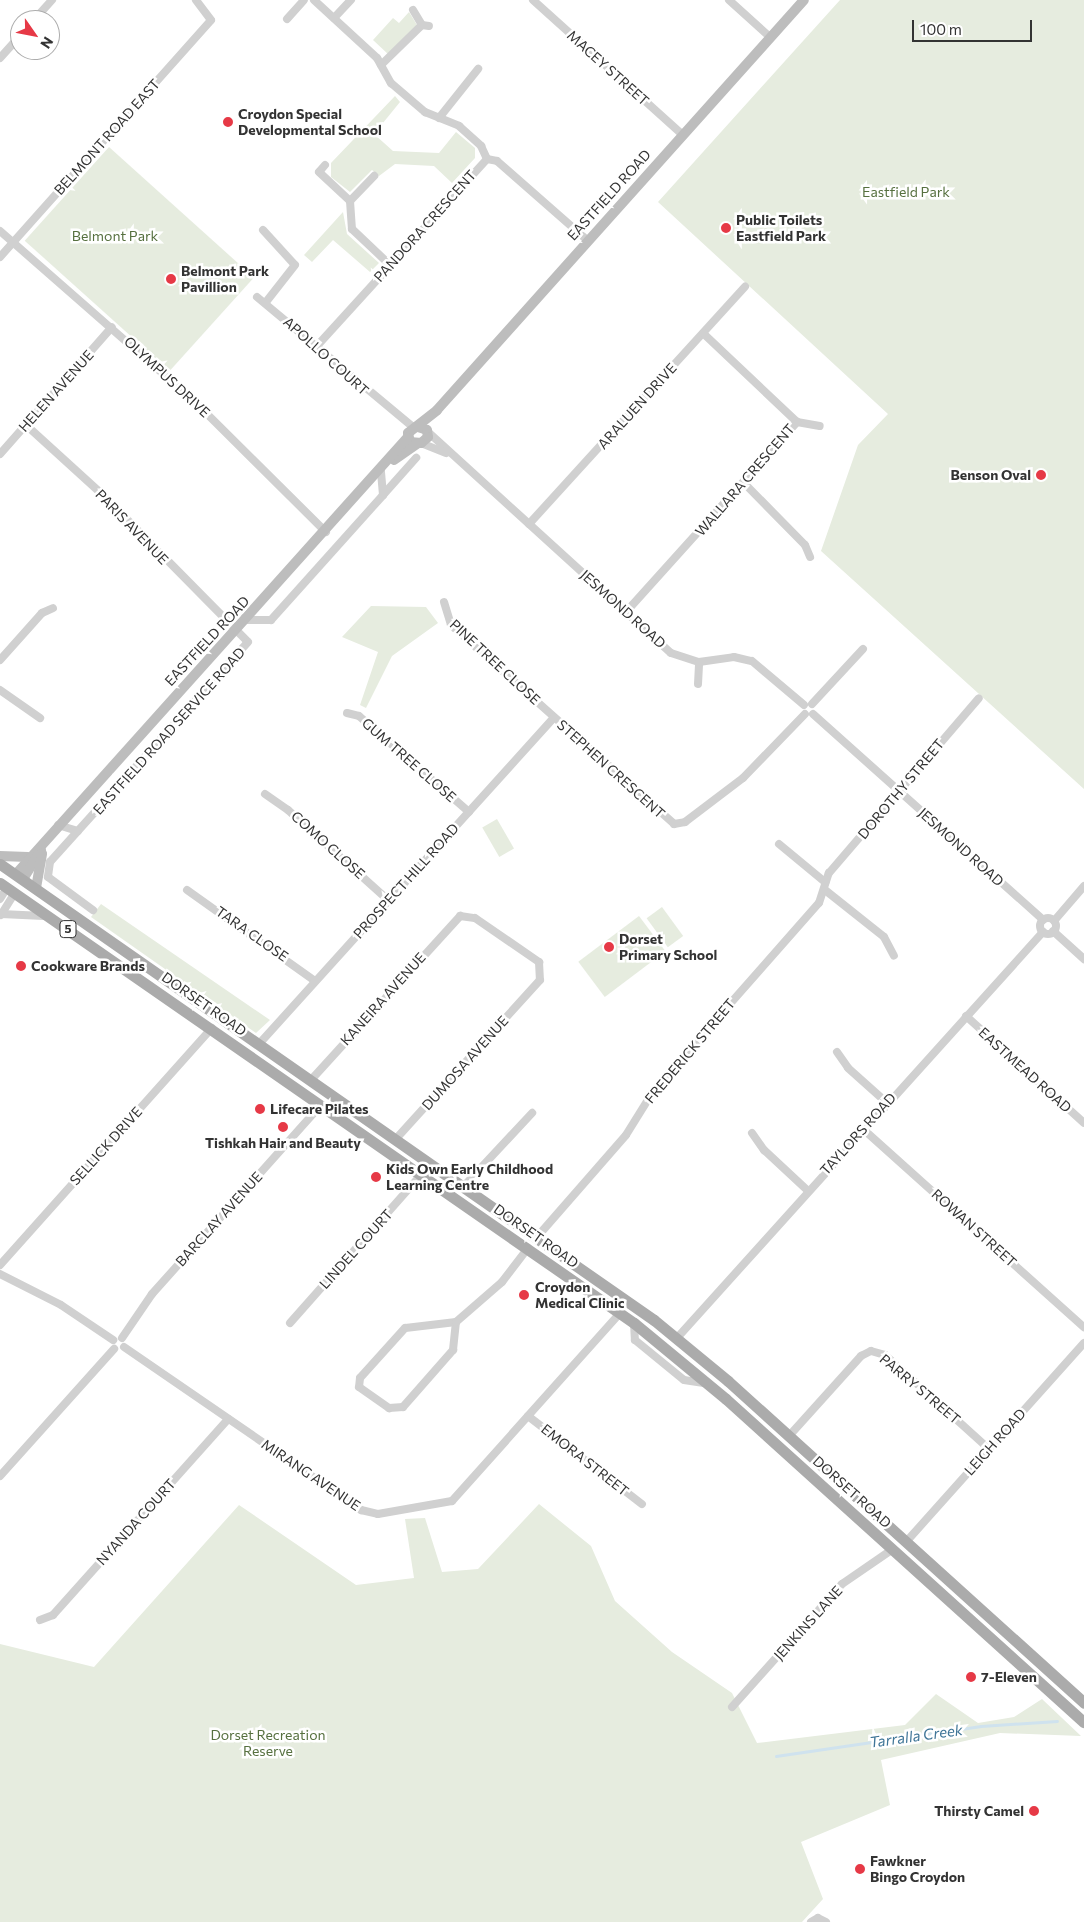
<!DOCTYPE html>
<style>
body{margin:0}
#map{position:relative;width:1084px;height:1922px;overflow:hidden;background:#fff;font-family:Commissioner,sans-serif}
div>[style]{position:absolute}
[style*='--x']{left:calc(var(--x)*1px);top:calc(var(--y)*1px);width:calc(var(--w)*1px);rotate:calc(var(--a)*1deg)}
.green>*{inset:0;background:#e6ecdf;transform-origin:0 0}
.stream>*{height:2.5px;margin:-1.25px;padding:0 1.25px;transform-origin:1.25px;border-radius:1.25px;background:#cfe2ee}
.street>*{height:8px;margin:-4px;padding:0 4px;transform-origin:4px;border-radius:4px;background:#d0d0d0}
.street>.ring{margin:-4px;padding:0;box-sizing:content-box;background:none;border:8px solid #d0d0d0;border-radius:50%}
.secondary>*{height:10px;margin:-5px;padding:0 5px;transform-origin:5px;border-radius:5px;background:#bdbdbd}
.primary>*{height:11px;margin:-5.5px;padding:0 5.5px;transform-origin:5.5px;border-radius:5.5px;background:#ababab}
.dots>*{width:14px;height:14px;translate:-50% -50%;box-sizing:border-box;border:2px solid #fff;border-radius:50%}
span{translate:-50% -50%;white-space:nowrap;text-align:center;line-height:1.15;-webkit-text-stroke:5px #fff;paint-order:stroke}
.shield-label span{padding:1px 4px;background:#fff;border:1px solid;border-radius:4px;-webkit-text-stroke-width:0}
.shield-label{font-size:12px;color:#333;font-weight:700}
.street-label{font-size:14px;color:#333}
.poi-label{font-size:14px;color:#333;font-weight:700}
.left{translate:0 -50%;text-align:left}
.right{translate:-100% -50%;text-align:right}
.park-label{font-size:14px;color:#56703f}
.water-label{font-size:15px;color:#3f7597;font-style:italic}
.north{position:absolute;left:10px;top:10px;width:50px;height:50px;box-sizing:border-box;background:#fff;border:1px solid #adadad;border-radius:50%;rotate:123deg;font-size:14px;font-weight:700;line-height:20px;text-align:center;color:#333}
.north::after{content:'';display:block;margin:auto;width:18px;height:22px;background:#e63946;clip-path:polygon(50% 0,100% 100%,50% 72%,0 100%)}
.scale{position:absolute;left:912px;top:20px;width:120px;height:22px;box-sizing:border-box;border:2px solid #333;border-top:0;padding-left:6px;font-size:15px;line-height:18px;white-space:nowrap;color:#333;-webkit-text-stroke:4px #fff;paint-order:stroke}
</style>
<div id="map">
<div class="green">
<div style="clip-path:polygon(840px 0,1084px 0,1084px 789px,821px 551px,858px 445px,888px 414px,658px 202px)"></div>
<div style="clip-path:polygon(409px 12px,417px 25px,389px 55px,373px 40px,393px 18px,399px 23px)"></div>
<div style="clip-path:polygon(395px 96px,400px 102px,374px 134px,393px 151px,439px 153px,456px 132px,475px 148px,475px 158px,452px 183px,434px 166px,395px 164px,379px 176px,372px 170px,350px 192px,331px 177px,331px 163px)"></div>
<div style="left:109px;top:147px;width:195px;height:126px;rotate:42deg"></div>
<div style="clip-path:polygon(343px 212px,347px 234px,379px 263px,370px 272px,333px 240px,312px 262px,304px 255px)"></div>
<div style="clip-path:polygon(371px 606px,426px 607px,438px 623px,392px 656px,366px 708px,360px 705px,378px 652px,342px 637px)"></div>
<div style="left:497px;top:819px;width:34px;height:17px;rotate:60deg"></div>
<div style="clip-path:polygon(101px 904px,270px 1020px,256px 1033px,91px 917px)"></div>
<div style="left:662px;top:907px;width:36px;height:19px;rotate:54deg"></div>
<div style="left:639px;top:916px;width:44px;height:76px;rotate:53deg"></div>
<div style="clip-path:polygon(539px 1504px,591px 1546px,615px 1601px,672px 1652px,732px 1693px,757px 1743px,905px 1725px,936px 1694px,978px 1723px,1014px 1717px,1042px 1699px,1081px 1736px,1000px 1733px,881px 1760px,890px 1805px,801px 1842px,823px 1899px,802px 1922px,0 1922px,0 1644px,94px 1667px,239px 1505px,356px 1585px,414px 1578px,405px 1519px,425px 1518px,442px 1572px,478px 1569px)"></div>
</div>
<div class="stream">
<div style="--x:776;--y:1756;--w:207;--a:-8.3"></div>
<div style="--x:981;--y:1726;--w:76;--a:-3.8"></div>
</div>
<div class="street">
<div style="--x:314;--y:0;--w:86;--a:42.6"></div>
<div style="--x:377;--y:58;--w:29;--a:61"></div>
<div style="--x:391;--y:83;--w:45;--a:40.5"></div>
<div style="--x:425;--y:112;--w:37;--a:22"></div>
<div style="--x:459;--y:126;--w:30;--a:42"></div>
<div style="--x:481;--y:146;--w:14;--a:65"></div>
<div style="--x:533;--y:0;--w:202;--a:42"></div>
<div style="--x:729;--y:0;--w:55;--a:42.1"></div>
<div style="--x:413;--y:10;--w:17;--a:59"></div>
<div style="--x:422;--y:25;--w:7;--a:8"></div>
<div style="--x:334;--y:18;--w:25;--a:-47"></div>
<div style="--x:287;--y:19;--w:25;--a:-48"></div>
<div style="--x:34;--y:20;--w:27;--a:-48"></div>
<div style="--x:0;--y:58;--w:30;--a:-48"></div>
<div style="--x:381;--y:65;--w:57;--a:-44.3"></div>
<div style="--x:439;--y:118;--w:63;--a:-51.5"></div>
<div style="--x:325;--y:165;--w:9;--a:131"></div>
<div style="--x:319;--y:172;--w:42;--a:43.1"></div>
<div style="--x:350;--y:201;--w:28;--a:86"></div>
<div style="--x:352;--y:229;--w:51;--a:43.4"></div>
<div style="--x:350;--y:201;--w:35;--a:-46"></div>
<div style="--x:263;--y:230;--w:47;--a:47.6"></div>
<div style="--x:295;--y:265;--w:47;--a:128.1"></div>
<div style="--x:0;--y:231;--w:258;--a:41.2"></div>
<div style="--x:194;--y:401;--w:186;--a:44.8"></div>
<div style="--x:0;--y:257;--w:317;--a:-48.3"></div>
<div style="--x:211;--y:20;--w:25;--a:-127"></div>
<div style="--x:257;--y:297;--w:204;--a:39.8"></div>
<div style="--x:316;--y:347;--w:254;--a:-47.7"></div>
<div style="--x:487;--y:159;--w:10;--a:11"></div>
<div style="--x:497;--y:161;--w:121;--a:41.3"></div>
<div style="--x:797;--y:422;--w:23;--a:10"></div>
<div style="--x:26;--y:425;--w:104;--a:42.3"></div>
<div style="--x:103;--y:495;--w:206;--a:45.4"></div>
<div style="--x:248;--y:642;--w:296;--a:132"></div>
<div style="--x:50;--y:862;--w:15;--a:98"></div>
<div style="--x:48;--y:877;--w:56;--a:36.3"></div>
<div style="--x:428;--y:432;--w:328;--a:42.3"></div>
<div style="--x:671;--y:653;--w:29;--a:18"></div>
<div style="--x:699;--y:662;--w:35;--a:-8"></div>
<div style="--x:734;--y:657;--w:18;--a:13"></div>
<div style="--x:752;--y:661;--w:68;--a:40.2"></div>
<div style="--x:421;--y:443;--w:27;--a:22"></div>
<div style="--x:0;--y:454;--w:169;--a:-48.6"></div>
<div style="--x:744;--y:483;--w:87;--a:45.5"></div>
<div style="--x:805;--y:545;--w:13;--a:67"></div>
<div style="--x:383;--y:495;--w:50;--a:-48.3"></div>
<div style="--x:529;--y:524;--w:321;--a:-47.7"></div>
<div style="--x:444;--y:602;--w:24;--a:73"></div>
<div style="--x:451;--y:625;--w:299;--a:41.7"></div>
<div style="--x:674;--y:824;--w:11;--a:-10"></div>
<div style="--x:685;--y:822;--w:73;--a:-37.2"></div>
<div style="--x:743;--y:778;--w:89;--a:-45.9"></div>
<div style="--x:626;--y:612;--w:256;--a:-48"></div>
<div style="--x:797;--y:422;--w:129;--a:-136.6"></div>
<div style="--x:247;--y:620;--w:24;--a:0"></div>
<div style="--x:271;--y:620;--w:168;--a:-48.1"></div>
<div style="--x:383;--y:495;--w:25;--a:-95"></div>
<div style="--x:0;--y:660;--w:63;--a:-48.2"></div>
<div style="--x:42;--y:613;--w:12;--a:-24"></div>
<div style="--x:698;--y:684;--w:22;--a:-87"></div>
<div style="--x:0;--y:690;--w:49;--a:35"></div>
<div style="--x:812;--y:704;--w:75;--a:-47.2"></div>
<div style="--x:347;--y:713;--w:12;--a:14"></div>
<div style="--x:359;--y:716;--w:146;--a:41.1"></div>
<div style="--x:813;--y:714;--w:309;--a:41.8"></div>
<div style="--x:265;--y:794;--w:28;--a:35"></div>
<div style="--x:288;--y:810;--w:135;--a:42"></div>
<div style="--x:58;--y:825;--w:21;--a:17"></div>
<div style="--x:779;--y:844;--w:60;--a:39.6"></div>
<div style="--x:187;--y:890;--w:157;--a:35.4"></div>
<div style="--x:825;--y:890;--w:75;--a:38.5"></div>
<div style="--x:884;--y:937;--w:21;--a:62"></div>
<div style="--x:0;--y:899;--w:13;--a:-58"></div>
<div style="--x:1;--y:914;--w:43;--a:2.7"></div>
<div style="--x:1;--y:915;--w:26;--a:-58"></div>
<div class="ring" style="left:1040px;top:918px;width:8px;height:8px"></div>
<div style="--x:1054;--y:921;--w:46;--a:-49.4"></div>
<div style="--x:1053;--y:931;--w:42;--a:42.1"></div>
<div style="--x:966;--y:1016;--w:159;--a:42.2"></div>
<div style="--x:259;--y:1044;--w:440;--a:-47.9"></div>
<div style="--x:837;--y:1052;--w:19;--a:55"></div>
<div style="--x:848;--y:1068;--w:51;--a:41.8"></div>
<div style="--x:311;--y:1080;--w:222;--a:-47.7"></div>
<div style="--x:460;--y:916;--w:15;--a:8"></div>
<div style="--x:475;--y:918;--w:78;--a:34.5"></div>
<div style="--x:539;--y:962;--w:18;--a:87"></div>
<div style="--x:540;--y:980;--w:215;--a:132.2"></div>
<div style="--x:863;--y:1129;--w:297;--a:41.9"></div>
<div style="--x:752;--y:1133;--w:21;--a:55"></div>
<div style="--x:764;--y:1150;--w:59;--a:42.9"></div>
<div style="--x:464;--y:1186;--w:100;--a:-47"></div>
<div style="--x:537;--y:1237;--w:135;--a:-48.9"></div>
<div style="--x:626;--y:1135;--w:53;--a:-58.1"></div>
<div style="--x:654;--y:1090;--w:249;--a:-48.6"></div>
<div style="--x:819;--y:903;--w:32;--a:-72"></div>
<div style="--x:829;--y:873;--w:230;--a:-49.4"></div>
<div style="--x:0;--y:1265;--w:318;--a:-48.2"></div>
<div style="--x:0;--y:1274;--w:68;--a:26.9"></div>
<div style="--x:61;--y:1305;--w:63;--a:33.9"></div>
<div style="--x:456;--y:1322;--w:51;--a:173.3"></div>
<div style="--x:405;--y:1328;--w:67;--a:132"></div>
<div style="--x:360;--y:1378;--w:9;--a:96"></div>
<div style="--x:359;--y:1387;--w:37;--a:35"></div>
<div style="--x:389;--y:1408;--w:14;--a:-4"></div>
<div style="--x:403;--y:1407;--w:76;--a:-48.7"></div>
<div style="--x:453;--y:1350;--w:28;--a:-84"></div>
<div style="--x:456;--y:1322;--w:61;--a:-41"></div>
<div style="--x:502;--y:1282;--w:43;--a:-52.6"></div>
<div style="--x:290;--y:1323;--w:199;--a:-48.5"></div>
<div style="--x:634;--y:1323;--w:17;--a:87"></div>
<div style="--x:635;--y:1340;--w:63;--a:39.2"></div>
<div style="--x:684;--y:1380;--w:25;--a:9"></div>
<div style="--x:122;--y:1338;--w:53;--a:-55.7"></div>
<div style="--x:152;--y:1294;--w:254;--a:-48.2"></div>
<div style="--x:677;--y:1338;--w:547;--a:-47.97"></div>
<div style="--x:124;--y:1347;--w:288;--a:34.5"></div>
<div style="--x:361;--y:1510;--w:17;--a:13"></div>
<div style="--x:378;--y:1514;--w:75;--a:-10"></div>
<div style="--x:452;--y:1501;--w:252;--a:-48.2"></div>
<div style="--x:528;--y:1416;--w:144;--a:37.7"></div>
<div style="--x:789;--y:1436;--w:108;--a:-48"></div>
<div style="--x:861;--y:1356;--w:11;--a:-27"></div>
<div style="--x:871;--y:1351;--w:15;--a:16"></div>
<div style="--x:885;--y:1355;--w:140;--a:42.1"></div>
<div style="--x:0;--y:1476;--w:171;--a:-48.1"></div>
<div style="--x:906;--y:1542;--w:267;--a:-48.2"></div>
<div style="--x:40;--y:1620;--w:14;--a:-21"></div>
<div style="--x:53;--y:1615;--w:263;--a:-48.2"></div>
<div style="--x:732;--y:1707;--w:165;--a:-48.2"></div>
<div style="--x:842;--y:1584;--w:62;--a:-34.5"></div>
<div style="--x:811;--y:1922;--w:8;--a:-30"></div>
<div style="--x:818;--y:1918;--w:9;--a:27"></div>
</div>
<div class="secondary">
<div style="--x:418;--y:427;--w:9;--a:18"></div>
<div style="--x:427;--y:430;--w:7;--a:82"></div>
<div style="--x:428;--y:437;--w:9;--a:139"></div>
<div style="--x:421;--y:443;--w:11;--a:-175"></div>
<div style="--x:410;--y:442;--w:9;--a:-103"></div>
<div style="--x:408;--y:433;--w:37;--a:-38"></div>
<div style="--x:437;--y:410;--w:550;--a:-48.17"></div>
<div style="--x:394;--y:460;--w:28;--a:-35"></div>
<div style="--x:0;--y:856;--w:28;--a:2"></div>
<div style="--x:16;--y:874;--w:586;--a:-48.11"></div>
<div style="--x:23;--y:879;--w:34;--a:-58"></div>
<div style="--x:36;--y:888;--w:35;--a:-80"></div>
</div>
<div class="primary">
<div style="--x:0;--y:864;--w:797;--a:34.89"></div>
<div style="--x:654;--y:1320;--w:96;--a:39.5"></div>
<div style="--x:728;--y:1381;--w:480;--a:42.1"></div>
<div style="--x:0;--y:883;--w:772;--a:34.76"></div>
<div style="--x:634;--y:1323;--w:119;--a:39.6"></div>
<div style="--x:726;--y:1399;--w:482;--a:42.1"></div>
</div>
<div class="dots">
<div style="left:228px;top:122px;background:#e63946"></div>
<div style="left:726px;top:228px;background:#e63946"></div>
<div style="left:171px;top:279px;background:#e63946"></div>
<div style="left:1041px;top:475px;background:#e63946"></div>
<div style="left:609px;top:947px;background:#e63946"></div>
<div style="left:21px;top:966px;background:#e63946"></div>
<div style="left:260px;top:1109px;background:#e63946"></div>
<div style="left:283px;top:1127px;background:#e63946"></div>
<div style="left:376px;top:1177px;background:#e63946"></div>
<div style="left:524px;top:1295px;background:#e63946"></div>
<div style="left:971px;top:1677px;background:#e63946"></div>
<div style="left:1034px;top:1811px;background:#e63946"></div>
<div style="left:860px;top:1869px;background:#e63946"></div>
</div>
<div class="shield-label">
<span style="left:68px;top:929px">5</span>
</div>
<div class="street-label">
<span style="left:608px;top:68px;rotate:42deg">MACEY STREET</span>
<span style="left:107px;top:137px;rotate:-48deg">BELMONT ROAD EAST</span>
<span style="left:609px;top:195px;rotate:-48deg">EASTFIELD ROAD</span>
<span style="left:425px;top:226px;rotate:-48deg">PANDORA CRESCENT</span>
<span style="left:326px;top:356px;rotate:42deg">APOLLO COURT</span>
<span style="left:167px;top:377px;rotate:43deg">OLYMPUS DRIVE</span>
<span style="left:56px;top:391px;rotate:-48deg">HELEN AVENUE</span>
<span style="left:637px;top:406px;rotate:-48deg">ARALUEN DRIVE</span>
<span style="left:745px;top:480px;rotate:-49deg">WALLARA CRESCENT</span>
<span style="left:132px;top:527px;rotate:46deg">PARIS AVENUE</span>
<span style="left:623px;top:609px;rotate:42deg">JESMOND ROAD</span>
<span style="left:207px;top:641px;rotate:-47deg">EASTFIELD ROAD</span>
<span style="left:495px;top:662px;rotate:43deg">PINE TREE CLOSE</span>
<span style="left:169px;top:731px;rotate:-48deg">EASTFIELD ROAD SERVICE ROAD</span>
<span style="left:409px;top:760px;rotate:41deg">GUM TREE CLOSE</span>
<span style="left:611px;top:769px;rotate:42deg">STEPHEN CRESCENT</span>
<span style="left:901px;top:789px;rotate:-50deg">DOROTHY STREET</span>
<span style="left:328px;top:845px;rotate:42deg">COMO CLOSE</span>
<span style="left:961px;top:847px;rotate:42deg">JESMOND ROAD</span>
<span style="left:406px;top:881px;rotate:-48deg">PROSPECT HILL ROAD</span>
<span style="left:252px;top:934px;rotate:35deg">TARA CLOSE</span>
<span style="left:383px;top:999px;rotate:-48deg">KANEIRA AVENUE</span>
<span style="left:204px;top:1004px;rotate:35deg">DORSET ROAD</span>
<span style="left:690px;top:1051px;rotate:-50deg">FREDERICK STREET</span>
<span style="left:465px;top:1063px;rotate:-48deg">DUMOSA AVENUE</span>
<span style="left:1025px;top:1070px;rotate:42deg">EASTMEAD ROAD</span>
<span style="left:858px;top:1134px;rotate:-48deg">TAYLORS ROAD</span>
<span style="left:106px;top:1146px;rotate:-48deg">SELLICK DRIVE</span>
<span style="left:219px;top:1219px;rotate:-48deg">BARCLAY AVENUE</span>
<span style="left:974px;top:1228px;rotate:42deg">ROWAN STREET</span>
<span style="left:536px;top:1236px;rotate:35deg">DORSET ROAD</span>
<span style="left:356px;top:1249px;rotate:-48deg">LINDEL COURT</span>
<span style="left:920px;top:1389px;rotate:40deg">PARRY STREET</span>
<span style="left:995px;top:1442px;rotate:-48deg">LEIGH ROAD</span>
<span style="left:585px;top:1460px;rotate:38deg">EMORA STREET</span>
<span style="left:311px;top:1475px;rotate:34deg">MIRANG AVENUE</span>
<span style="left:852px;top:1492px;rotate:42deg">DORSET ROAD</span>
<span style="left:136px;top:1522px;rotate:-48deg">NYANDA COURT</span>
<span style="left:808px;top:1623px;rotate:-48deg">JENKINS LANE</span>
</div>
<div class="poi-label">
<span class="left" style="left:238px;top:122px">Croydon Special<br>Developmental School</span>
<span class="left" style="left:736px;top:228px">Public Toilets<br>Eastfield Park</span>
<span class="left" style="left:181px;top:279px">Belmont Park<br>Pavillion</span>
<span class="right" style="left:1031px;top:475px">Benson Oval</span>
<span class="left" style="left:619px;top:947px">Dorset<br>Primary School</span>
<span class="left" style="left:31px;top:966px">Cookware Brands</span>
<span class="left" style="left:270px;top:1109px">Lifecare Pilates</span>
<span style="left:283px;top:1143px">Tishkah Hair and Beauty</span>
<span class="left" style="left:386px;top:1177px">Kids Own Early Childhood<br>Learning Centre</span>
<span class="left" style="left:535px;top:1295px">Croydon<br>Medical Clinic</span>
<span class="left" style="left:981px;top:1677px">7-Eleven</span>
<span class="right" style="left:1024px;top:1811px">Thirsty Camel</span>
<span class="left" style="left:870px;top:1869px">Fawkner<br>Bingo Croydon</span>
</div>
<div class="park-label">
<span style="left:906px;top:192px">Eastfield Park</span>
<span style="left:115px;top:236px">Belmont Park</span>
<span style="left:268px;top:1743px">Dorset Recreation<br>Reserve</span>
</div>
<div class="water-label">
<span style="left:916px;top:1736px;rotate:-8deg">Tarralla Creek</span>
</div>
<div class="north">N</div>
<div class="scale">100 m</div>
</div>
